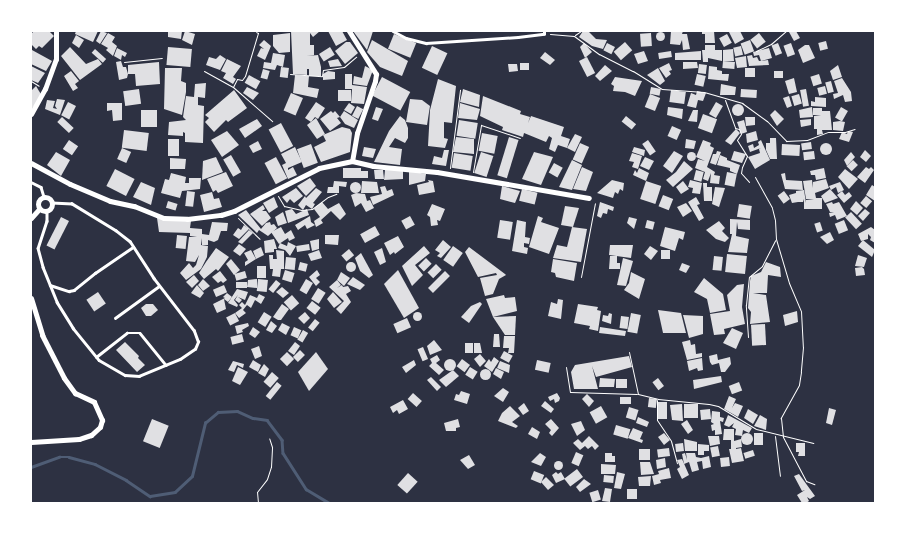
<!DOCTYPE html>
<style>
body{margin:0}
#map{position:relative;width:906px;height:534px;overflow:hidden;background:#2d3142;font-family:Quicksand,sans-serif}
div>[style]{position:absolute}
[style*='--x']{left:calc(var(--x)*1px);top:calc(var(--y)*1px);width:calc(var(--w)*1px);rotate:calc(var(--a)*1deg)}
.stream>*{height:2.5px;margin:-1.25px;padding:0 1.25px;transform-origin:1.25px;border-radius:1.25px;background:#4f5d75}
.building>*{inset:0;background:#e0e0e3;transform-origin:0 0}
.round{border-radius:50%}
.path>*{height:1px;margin:-0.5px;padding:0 0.5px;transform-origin:0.5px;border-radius:0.5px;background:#fff}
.service>*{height:2.5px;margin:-1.25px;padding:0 1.25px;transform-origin:1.25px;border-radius:1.25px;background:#fff}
.minor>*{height:5px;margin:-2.5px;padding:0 2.5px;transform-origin:2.5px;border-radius:2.5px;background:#fff}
.minor>.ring{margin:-2.5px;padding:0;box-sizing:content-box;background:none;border:5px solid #fff;border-radius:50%}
span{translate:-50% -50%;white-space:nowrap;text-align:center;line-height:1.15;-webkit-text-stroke:4.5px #fff;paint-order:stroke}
.frame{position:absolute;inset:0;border:32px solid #fff;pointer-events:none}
</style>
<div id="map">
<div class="stream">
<div style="--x:31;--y:467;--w:30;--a:-20"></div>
<div style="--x:59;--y:457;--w:10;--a:0"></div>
<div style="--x:69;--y:457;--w:27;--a:15"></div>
<div style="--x:95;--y:464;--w:35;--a:27"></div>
<div style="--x:126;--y:480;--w:29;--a:34"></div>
<div style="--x:150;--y:496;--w:25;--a:-9"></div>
<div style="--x:175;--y:492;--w:23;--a:-43"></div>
<div style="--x:192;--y:476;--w:55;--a:-76.2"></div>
<div style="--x:205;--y:423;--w:17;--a:-40"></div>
<div style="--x:218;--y:412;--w:19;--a:-3"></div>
<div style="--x:237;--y:411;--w:17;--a:24"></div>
<div style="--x:253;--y:418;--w:14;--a:8"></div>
<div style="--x:267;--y:420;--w:25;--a:53"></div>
<div style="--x:282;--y:440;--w:13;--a:86"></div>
<div style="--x:283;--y:453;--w:43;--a:57.4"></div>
<div style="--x:306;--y:489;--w:27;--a:31"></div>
</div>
<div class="building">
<div style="clip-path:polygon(34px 31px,49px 31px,54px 36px,42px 48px,39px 46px,36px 49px,31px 44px,31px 34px)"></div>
<div style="clip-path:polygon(76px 31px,98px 31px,93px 42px,75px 34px)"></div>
<div style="clip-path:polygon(101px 31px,107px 33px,100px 44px,96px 41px)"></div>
<div style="clip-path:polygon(168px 31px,182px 31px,181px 39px,168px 37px)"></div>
<div style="clip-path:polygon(185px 31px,195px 34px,192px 45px,182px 40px)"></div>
<div style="clip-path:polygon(291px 31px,320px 31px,313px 37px,310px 33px,310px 45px,314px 45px,314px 55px,307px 56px,318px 55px,321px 67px,321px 76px,309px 76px,309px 69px,307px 69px,307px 75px,293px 74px)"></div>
<div style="clip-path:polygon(328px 31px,342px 31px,347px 40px,336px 46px)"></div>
<div style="clip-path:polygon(353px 31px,373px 31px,367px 50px)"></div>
<div style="clip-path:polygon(583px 31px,588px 31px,596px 39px,607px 40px,603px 49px,592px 46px,579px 37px)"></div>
<div style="clip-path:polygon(671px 31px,683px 31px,682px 34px,687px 34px,690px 49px,683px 50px,682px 40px,680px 45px,670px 44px)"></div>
<div style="clip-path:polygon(702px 31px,714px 31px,715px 43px,705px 43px,705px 34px,702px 34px)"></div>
<div style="clip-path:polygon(731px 31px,740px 31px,744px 39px,735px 44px,729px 32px)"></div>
<div style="clip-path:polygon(791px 31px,796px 31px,800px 38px,794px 41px,789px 32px)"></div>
<div class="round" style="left:655.5px;top:31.5px;width:9px;height:9px"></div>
<div style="clip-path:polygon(108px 33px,115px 37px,112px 42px,117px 46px,113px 56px,106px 50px,108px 48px,101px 44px)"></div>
<div style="clip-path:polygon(290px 33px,290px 52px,279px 53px,273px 46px,273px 35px)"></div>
<div style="left:651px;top:33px;width:13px;height:11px;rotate:86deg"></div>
<div style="left:759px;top:33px;width:11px;height:11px;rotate:52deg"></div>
<div style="left:394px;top:34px;width:24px;height:16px;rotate:22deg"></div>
<div style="left:727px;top:34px;width:10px;height:9px;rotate:61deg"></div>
<div style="clip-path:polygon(76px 35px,84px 40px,79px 48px,72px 43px)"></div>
<div style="clip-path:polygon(264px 40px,271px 46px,265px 60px,257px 56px,261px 48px,264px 49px,259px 45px)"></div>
<div style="clip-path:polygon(372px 40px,408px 61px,402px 76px,380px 67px,367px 52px)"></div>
<div style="left:750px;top:40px;width:12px;height:10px;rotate:70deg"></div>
<div style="left:826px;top:41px;width:8px;height:8px;rotate:76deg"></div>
<div style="clip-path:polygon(346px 42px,350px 42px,358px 53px,345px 64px,335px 51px)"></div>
<div style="left:625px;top:42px;width:11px;height:15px;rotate:49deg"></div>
<div style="clip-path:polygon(584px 43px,592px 52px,585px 58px,580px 47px)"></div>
<div style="left:607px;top:43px;width:9px;height:8px;rotate:27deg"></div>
<div style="left:778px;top:43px;width:11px;height:7px;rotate:68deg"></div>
<div style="left:791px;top:43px;width:12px;height:8px;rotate:70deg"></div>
<div style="clip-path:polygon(705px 45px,715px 45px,715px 50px,722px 50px,722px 61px,708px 58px,708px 62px,703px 62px,702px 50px,705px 50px)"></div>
<div style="clip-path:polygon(805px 45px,809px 45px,815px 58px,803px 63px,798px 50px)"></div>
<div style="left:432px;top:46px;width:17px;height:24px;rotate:25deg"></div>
<div style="left:741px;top:46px;width:9px;height:8px;rotate:77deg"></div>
<div style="clip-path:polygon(70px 47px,86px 64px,98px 59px,102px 64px,80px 80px,61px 56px)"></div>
<div style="left:168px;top:47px;width:24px;height:18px;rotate:5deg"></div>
<div style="left:330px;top:47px;width:9px;height:13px;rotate:58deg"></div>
<div style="clip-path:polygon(117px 48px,127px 53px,125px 57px,122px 55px,121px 60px,114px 56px)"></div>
<div style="clip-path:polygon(769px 48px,772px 58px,761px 61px,759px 55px,754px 56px,753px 52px)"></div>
<div style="left:95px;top:49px;width:15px;height:5px;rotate:42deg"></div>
<div style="clip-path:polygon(733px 49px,734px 61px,723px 61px,723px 50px)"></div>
<div style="clip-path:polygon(32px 50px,52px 61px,46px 71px,31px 64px)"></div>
<div style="clip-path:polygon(644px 51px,648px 61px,638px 64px,634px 54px)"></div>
<div style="left:671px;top:51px;width:6px;height:13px;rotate:81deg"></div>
<div style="clip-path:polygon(701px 51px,701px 60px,675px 60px,675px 53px)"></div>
<div style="clip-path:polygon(545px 52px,555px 60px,550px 65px,540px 58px)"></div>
<div style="clip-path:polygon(273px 53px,285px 55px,283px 67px,277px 65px,275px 70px,263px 68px,264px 62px,271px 63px)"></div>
<div style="clip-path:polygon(220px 55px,226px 59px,220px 70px,206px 65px,209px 57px,216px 59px)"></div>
<div style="clip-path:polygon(752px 55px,753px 58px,757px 57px,759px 61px,768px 60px,769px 65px,749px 66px,747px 56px)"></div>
<div style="clip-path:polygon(746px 56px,747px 67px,737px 68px,735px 58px)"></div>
<div style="left:587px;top:57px;width:18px;height:9px;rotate:63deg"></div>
<div style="clip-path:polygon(227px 59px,241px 66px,233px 77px,236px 79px,233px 84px,223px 78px,226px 73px,221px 71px)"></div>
<div style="clip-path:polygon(338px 59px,342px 66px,330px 67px,328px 61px)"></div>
<div style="clip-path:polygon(121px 61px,123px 67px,126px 67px,128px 74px,127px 78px,119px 80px,116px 62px)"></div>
<div style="left:723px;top:61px;width:12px;height:7px;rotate:5deg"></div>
<div style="clip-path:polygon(159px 62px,160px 84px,136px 86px,135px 74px,128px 74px,128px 65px)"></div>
<div style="clip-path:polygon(683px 62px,697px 62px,698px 68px,683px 69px)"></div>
<div style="left:520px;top:63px;width:9px;height:7px"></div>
<div style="clip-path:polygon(669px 63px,672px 70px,669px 71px,671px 74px,666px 78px,659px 68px)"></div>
<div style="clip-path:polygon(508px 64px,517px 64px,518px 71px,509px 72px)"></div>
<div style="left:699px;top:64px;width:8px;height:9px;rotate:7deg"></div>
<div style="clip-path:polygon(605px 65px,612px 71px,600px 81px,595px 76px)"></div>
<div style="clip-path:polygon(838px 65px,842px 77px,833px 80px,830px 71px)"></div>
<div style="clip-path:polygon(31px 66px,45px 73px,38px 83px,31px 80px)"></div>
<div style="clip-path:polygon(365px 66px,373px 70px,367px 86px,353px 84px,354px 76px,362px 78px)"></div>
<div style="clip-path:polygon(709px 66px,717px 67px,717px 70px,722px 71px,722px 74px,729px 74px,728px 81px,708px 79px)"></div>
<div style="left:281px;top:67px;width:8px;height:10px;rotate:7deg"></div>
<div style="clip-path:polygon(165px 68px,182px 68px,181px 81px,186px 83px,186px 92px,182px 115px,164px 109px)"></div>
<div style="clip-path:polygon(658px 68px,665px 81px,660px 85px,647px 75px)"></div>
<div style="left:745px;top:68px;width:10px;height:9px"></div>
<div style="left:263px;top:69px;width:7px;height:9px;rotate:16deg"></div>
<div style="clip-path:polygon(71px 71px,79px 81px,75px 84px,78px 88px,73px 91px,64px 76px)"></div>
<div style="clip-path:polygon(328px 71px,335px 72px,335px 79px,323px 80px,323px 74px)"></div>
<div style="left:774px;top:71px;width:9px;height:7px"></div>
<div style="clip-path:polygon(345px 74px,352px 74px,352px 85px,367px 87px,364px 104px,351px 103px,352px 89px,345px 89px)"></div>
<div style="left:697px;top:74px;width:9px;height:11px;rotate:13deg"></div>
<div style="left:819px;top:74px;width:10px;height:9px;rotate:73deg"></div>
<div style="left:249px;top:75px;width:13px;height:9px;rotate:29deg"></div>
<div style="clip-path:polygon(295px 75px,309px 76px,308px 87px,319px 89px,317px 98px,293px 93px)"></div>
<div style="left:382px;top:77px;width:32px;height:21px;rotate:28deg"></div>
<div style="clip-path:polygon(615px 77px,642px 81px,635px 96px,625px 92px,613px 91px,614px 86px,611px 84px)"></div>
<div style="clip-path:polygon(794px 78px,797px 92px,789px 94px,785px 81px)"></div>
<div style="clip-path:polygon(842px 78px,851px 92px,852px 101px,845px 102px,843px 95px,834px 99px,833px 94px,838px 93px,834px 81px)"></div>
<div style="clip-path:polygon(438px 79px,456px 86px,452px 123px,444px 122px,444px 138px,448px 139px,445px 148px,428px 146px,430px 110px)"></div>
<div style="left:831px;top:81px;width:11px;height:6px;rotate:75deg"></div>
<div style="clip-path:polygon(206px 83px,205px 98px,198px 97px,198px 105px,204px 106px,203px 143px,185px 142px,185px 133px,183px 132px,183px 136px,168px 135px,169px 122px,186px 120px,183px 117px,186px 96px,194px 97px,195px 84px)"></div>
<div style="clip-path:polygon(721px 84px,736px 87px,735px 95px,720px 95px)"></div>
<div style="clip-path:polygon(36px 86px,42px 96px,31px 110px,31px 91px)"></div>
<div style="left:825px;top:86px;width:8px;height:8px;rotate:76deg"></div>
<div style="clip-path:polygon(247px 87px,259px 93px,253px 100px,243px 93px)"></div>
<div style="left:651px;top:87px;width:10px;height:7px;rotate:11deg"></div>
<div style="left:139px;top:89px;width:15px;height:16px;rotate:82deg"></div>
<div style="clip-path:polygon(463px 89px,480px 95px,479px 107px,460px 102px)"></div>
<div style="left:741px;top:89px;width:16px;height:8px;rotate:4deg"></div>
<div style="left:806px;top:89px;width:17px;height:6px;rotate:80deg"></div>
<div style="clip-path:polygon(234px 90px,247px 108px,228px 122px,226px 120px,214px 132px,205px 122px,209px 118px,205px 115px)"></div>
<div style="left:338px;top:90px;width:13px;height:11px"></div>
<div style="left:671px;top:90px;width:15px;height:12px;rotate:8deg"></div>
<div style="clip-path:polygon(697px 91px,706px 93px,703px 101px,698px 100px,696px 108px,687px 106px,691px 93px,696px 95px)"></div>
<div style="left:291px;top:93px;width:13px;height:19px;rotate:23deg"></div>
<div style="left:650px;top:94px;width:11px;height:14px;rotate:22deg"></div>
<div style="left:799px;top:94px;width:10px;height:8px;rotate:73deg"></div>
<div style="clip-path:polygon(483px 96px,521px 111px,520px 114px,530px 117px,528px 123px,531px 116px,564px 127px,561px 136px,570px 139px,567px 148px,558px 145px,555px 152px,549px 149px,552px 138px,549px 136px,546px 142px,524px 133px,523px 137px,502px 130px,503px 127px,480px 116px)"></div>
<div style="clip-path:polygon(789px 96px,792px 106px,787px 108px,783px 98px)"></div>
<div style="clip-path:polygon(815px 97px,826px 98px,826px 107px,811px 106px,811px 101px,815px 102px)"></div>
<div style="clip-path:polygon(57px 99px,65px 100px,60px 115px,45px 109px,47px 100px,55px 101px,53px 108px,57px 109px,55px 106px)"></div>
<div style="clip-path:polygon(410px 99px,422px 100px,430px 106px,427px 125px,406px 122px)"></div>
<div style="left:68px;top:102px;width:9px;height:15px;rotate:27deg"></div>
<div style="clip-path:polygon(316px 102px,325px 108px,318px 119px,315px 117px,311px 122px,305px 118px)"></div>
<div style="left:716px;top:102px;width:8px;height:14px;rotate:30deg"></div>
<div style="clip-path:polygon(107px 103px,122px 103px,122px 120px,113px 121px,112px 110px,107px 111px)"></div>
<div style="clip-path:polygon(349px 103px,355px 107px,351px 114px,344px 110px)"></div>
<div style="clip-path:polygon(460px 103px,480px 109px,477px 120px,458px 118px)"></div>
<div class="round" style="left:732px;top:104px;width:12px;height:12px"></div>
<div style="left:357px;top:106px;width:7px;height:11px;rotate:27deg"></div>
<div style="clip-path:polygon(376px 107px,383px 109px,378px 121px,372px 119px)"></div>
<div style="clip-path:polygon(668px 107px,683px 109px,682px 119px,667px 115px)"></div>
<div style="clip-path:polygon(812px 107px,813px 117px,800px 118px,799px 110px)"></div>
<div style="left:841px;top:107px;width:8px;height:12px;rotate:30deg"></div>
<div style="clip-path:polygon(813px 108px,822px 108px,822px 111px,830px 111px,832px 130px,822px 130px,823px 134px,817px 135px,817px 129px,814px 129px,814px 116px,821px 115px,813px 115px)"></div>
<div style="left:141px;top:110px;width:16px;height:17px"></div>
<div style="clip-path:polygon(693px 110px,698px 110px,697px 122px,688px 121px)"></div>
<div style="clip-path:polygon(775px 110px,784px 119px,777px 126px,770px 115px)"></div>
<div style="clip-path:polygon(331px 111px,333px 113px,335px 111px,340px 117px,337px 118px,341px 123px,330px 131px,320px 119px)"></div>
<div style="clip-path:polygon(344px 111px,358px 120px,354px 128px,345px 124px,340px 117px)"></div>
<div style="left:703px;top:114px;width:15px;height:15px;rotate:20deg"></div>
<div style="clip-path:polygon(400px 116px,405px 120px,408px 128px,408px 138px,405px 143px,395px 138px,389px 147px,402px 149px,400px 165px,374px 162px,389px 131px)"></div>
<div style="left:626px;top:116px;width:13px;height:7px;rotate:39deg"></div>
<div style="left:62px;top:117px;width:16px;height:7px;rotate:43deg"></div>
<div style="clip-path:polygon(745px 117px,755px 117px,755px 125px,746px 126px)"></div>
<div style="clip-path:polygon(316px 118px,325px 134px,317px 139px,307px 125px)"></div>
<div style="clip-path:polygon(257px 119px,262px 126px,245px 138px,239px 129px)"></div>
<div style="clip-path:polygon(811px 119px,811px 125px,801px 127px,800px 120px)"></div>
<div style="left:459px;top:120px;width:19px;height:16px;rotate:9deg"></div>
<div style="clip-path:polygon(744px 120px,747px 132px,741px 134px,737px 122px)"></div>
<div style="clip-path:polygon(840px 121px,845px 122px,843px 131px,833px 130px,833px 122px)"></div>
<div style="left:281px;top:123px;width:26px;height:14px;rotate:62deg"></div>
<div style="left:672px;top:126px;width:10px;height:11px;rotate:24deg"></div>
<div style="clip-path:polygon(342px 127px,350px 129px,352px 133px,350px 152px,321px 162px,314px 147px,326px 141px,323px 135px)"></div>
<div style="clip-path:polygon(736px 129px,740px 133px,731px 145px,725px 141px)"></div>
<div style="left:124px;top:130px;width:25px;height:18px;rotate:7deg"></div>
<div style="clip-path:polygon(227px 131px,239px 145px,222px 157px,211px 140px)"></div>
<div style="clip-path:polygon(756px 131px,758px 140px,747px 143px,746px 134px)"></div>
<div style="clip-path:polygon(848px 131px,853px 132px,849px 142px,839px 139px,842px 132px,847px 134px)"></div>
<div style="left:482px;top:133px;width:16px;height:18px;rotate:11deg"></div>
<div style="clip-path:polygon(575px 134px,582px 137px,575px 152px,567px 148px)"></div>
<div style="clip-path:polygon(456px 137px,474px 139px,474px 154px,453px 152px)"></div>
<div style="left:509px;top:137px;width:10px;height:40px;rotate:17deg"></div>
<div style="clip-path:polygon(770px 138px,776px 138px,777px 159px,770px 159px,766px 150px,766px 143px,770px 143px)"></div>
<div style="left:168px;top:139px;width:11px;height:17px"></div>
<div style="clip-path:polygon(686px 139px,696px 141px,694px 149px,685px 148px)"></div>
<div style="left:69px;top:140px;width:11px;height:11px;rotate:34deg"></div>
<div style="left:648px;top:140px;width:14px;height:7px;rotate:56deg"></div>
<div style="clip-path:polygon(703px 140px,711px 143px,710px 146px,714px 148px,707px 167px,715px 172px,714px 175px,720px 176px,719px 184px,710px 183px,711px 173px,708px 181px,703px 179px,705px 172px,695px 168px,698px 159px,705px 161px,696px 157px)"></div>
<div style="clip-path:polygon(761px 140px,770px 160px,755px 169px,748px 157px,760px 153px,759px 149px,761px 148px,750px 152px,748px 146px,753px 144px,754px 148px,759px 145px,758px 142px)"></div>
<div style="clip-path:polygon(258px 141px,262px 149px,253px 153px,249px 146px)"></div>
<div style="left:811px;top:142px;width:7px;height:10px;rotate:82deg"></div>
<div class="round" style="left:820px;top:143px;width:12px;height:12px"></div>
<div style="left:580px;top:143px;width:10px;height:18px;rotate:24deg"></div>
<div style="left:311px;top:144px;width:20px;height:15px;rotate:70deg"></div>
<div style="left:782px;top:144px;width:18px;height:11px;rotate:3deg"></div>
<div style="clip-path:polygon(295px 147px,302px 162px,288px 168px,288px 170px,293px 167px,297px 175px,288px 179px,282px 165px,286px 163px,281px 154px)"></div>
<div style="clip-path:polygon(364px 147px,376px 149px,373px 158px,362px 156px)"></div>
<div style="clip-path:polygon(634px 147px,645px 150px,644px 156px,632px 152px)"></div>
<div style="left:122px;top:148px;width:10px;height:12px;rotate:24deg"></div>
<div style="clip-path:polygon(444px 150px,449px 150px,446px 166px,432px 164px,434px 156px,442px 158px)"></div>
<div style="clip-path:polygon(865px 150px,871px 156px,866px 162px,860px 157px)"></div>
<div style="clip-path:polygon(674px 151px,683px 156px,672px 173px,663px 166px)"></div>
<div style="clip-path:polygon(717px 151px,721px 152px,716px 165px,710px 163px,713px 154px,716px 154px)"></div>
<div style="clip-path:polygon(734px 151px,746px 154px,742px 163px,731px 160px)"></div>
<div style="left:814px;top:151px;width:8px;height:11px;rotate:83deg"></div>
<div class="round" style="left:686.5px;top:151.5px;width:9px;height:9px"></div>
<div style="clip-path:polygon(56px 152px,70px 160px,61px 176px,47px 165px)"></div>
<div style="left:481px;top:152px;width:13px;height:22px;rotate:18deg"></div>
<div style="clip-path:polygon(534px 152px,553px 157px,541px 185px,522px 179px)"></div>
<div style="clip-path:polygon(851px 152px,855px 157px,847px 166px,844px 160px)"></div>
<div style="left:454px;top:153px;width:19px;height:15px;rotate:9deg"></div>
<div style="clip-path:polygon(632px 153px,642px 156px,638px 169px,632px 167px,634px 162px,629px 161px)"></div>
<div style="left:231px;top:155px;width:20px;height:9px;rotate:60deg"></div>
<div style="clip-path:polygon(720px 155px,727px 158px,727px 160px,740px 165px,737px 174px,730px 171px,730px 168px,717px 165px)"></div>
<div style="clip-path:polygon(216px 157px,223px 172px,202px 180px,203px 161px)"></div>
<div style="left:276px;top:157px;width:24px;height:13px;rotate:62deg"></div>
<div style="clip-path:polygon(645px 157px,654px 161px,649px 170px,640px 166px)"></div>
<div style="clip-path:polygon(170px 158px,186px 159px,185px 169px,170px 169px)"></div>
<div style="clip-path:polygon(572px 160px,582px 165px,572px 190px,559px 187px)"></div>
<div style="left:853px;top:160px;width:7px;height:9px;rotate:45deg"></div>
<div style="clip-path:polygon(684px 161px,693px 169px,673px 187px,666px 180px,676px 172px)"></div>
<div style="left:554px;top:163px;width:10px;height:11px;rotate:29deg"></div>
<div style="clip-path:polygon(582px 167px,593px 172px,586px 191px,573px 189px)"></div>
<div style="clip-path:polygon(866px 167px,869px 169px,871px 167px,874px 170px,865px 183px,857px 177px)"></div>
<div style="clip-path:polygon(343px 168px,361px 168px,361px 171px,368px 171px,368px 178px,343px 178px)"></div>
<div style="clip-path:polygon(639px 168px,649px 173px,646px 181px,633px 175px,635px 170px,637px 173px)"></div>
<div style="clip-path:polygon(824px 168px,826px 178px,816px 180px,815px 175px,811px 175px,810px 171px)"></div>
<div style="left:115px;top:169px;width:22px;height:19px;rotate:27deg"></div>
<div style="clip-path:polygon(845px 169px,858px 179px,849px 189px,838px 177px)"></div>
<div style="clip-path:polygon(374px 170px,383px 170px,384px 179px,375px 179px)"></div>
<div style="clip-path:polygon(385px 170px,403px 170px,403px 179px,384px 180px)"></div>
<div style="left:696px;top:170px;width:8px;height:10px;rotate:14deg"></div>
<div style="clip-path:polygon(409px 171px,426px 174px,425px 181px,409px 185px)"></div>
<div style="clip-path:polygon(226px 172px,233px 186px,218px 193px,216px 190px,213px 192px,207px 179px)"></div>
<div style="left:727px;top:172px;width:10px;height:13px;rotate:11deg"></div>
<div style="clip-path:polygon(171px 173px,186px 177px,185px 183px,189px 183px,189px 178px,201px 178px,200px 189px,182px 191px,180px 198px,161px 193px,165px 179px,169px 180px)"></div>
<div style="clip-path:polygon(785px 173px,786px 180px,802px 181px,803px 190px,785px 189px,781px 174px)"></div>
<div style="clip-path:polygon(310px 178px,316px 186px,306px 196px,297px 186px)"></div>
<div style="clip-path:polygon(826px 179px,829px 188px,815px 193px,816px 198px,822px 198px,822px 209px,804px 209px,804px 199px,803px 202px,798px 202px,798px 197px,798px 202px,792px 203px,789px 195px,796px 193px,796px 191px,804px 190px,806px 203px,806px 200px,814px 199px,806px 199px,803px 181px,812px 180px,813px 188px,813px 182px)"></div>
<div style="clip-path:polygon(428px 180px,433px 181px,435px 192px,419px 195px,417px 185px,429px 182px)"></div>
<div style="clip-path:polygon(612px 180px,624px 183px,623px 191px,620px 189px,618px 194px,615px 192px,613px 198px,597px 193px)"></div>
<div style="clip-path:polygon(690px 180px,702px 183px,700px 194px,692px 193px,693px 188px,688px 187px)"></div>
<div style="clip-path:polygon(334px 181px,347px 182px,346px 187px,339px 186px,339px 193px,327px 193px,328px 187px,333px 187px)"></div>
<div style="clip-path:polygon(362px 181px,377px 182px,379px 193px,361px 193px)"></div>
<div style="left:646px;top:181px;width:16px;height:19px;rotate:18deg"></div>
<div style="clip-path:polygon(683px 181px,689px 189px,681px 194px,676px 187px)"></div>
<div class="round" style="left:349.5px;top:181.5px;width:11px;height:11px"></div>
<div style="clip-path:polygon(141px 182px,155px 188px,151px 205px,133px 197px)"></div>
<div style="clip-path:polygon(840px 182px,844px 190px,838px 193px,836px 187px,831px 190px,829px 186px)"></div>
<div style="clip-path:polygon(703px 183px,707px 183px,707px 187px,712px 187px,712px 201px,704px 201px)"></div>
<div style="clip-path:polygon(872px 185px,875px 187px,875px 201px,866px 195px)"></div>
<div style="clip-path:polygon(385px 186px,387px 191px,392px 189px,394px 195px,373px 205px,370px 197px,382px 194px,380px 187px)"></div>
<div style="clip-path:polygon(502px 186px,520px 191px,515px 203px,500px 199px)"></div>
<div style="clip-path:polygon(715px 187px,725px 188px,719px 207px,712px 204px)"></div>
<div style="clip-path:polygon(296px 188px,303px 196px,294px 203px,290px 199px,287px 203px,282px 197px)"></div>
<div style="clip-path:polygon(316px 188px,322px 192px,313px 203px,315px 204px,312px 209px,306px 205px,303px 210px,298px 205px,305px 196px,306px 198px)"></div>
<div style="left:522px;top:189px;width:16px;height:12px;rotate:14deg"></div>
<div style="clip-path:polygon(830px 189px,838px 198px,825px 203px,821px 196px)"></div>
<div style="left:187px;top:191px;width:8px;height:15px;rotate:7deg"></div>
<div style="left:784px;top:191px;width:10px;height:8px;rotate:53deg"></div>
<div style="clip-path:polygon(842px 191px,845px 195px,849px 192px,852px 196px,844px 203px,837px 195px)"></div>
<div style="clip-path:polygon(212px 192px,214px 199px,219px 198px,222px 207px,204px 212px,200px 195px)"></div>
<div style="clip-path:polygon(356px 193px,365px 194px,367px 201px,370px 200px,374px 208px,366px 212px,361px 203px,355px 207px,351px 195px)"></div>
<div style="left:663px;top:195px;width:11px;height:12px;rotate:22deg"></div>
<div style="left:866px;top:196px;width:8px;height:9px;rotate:40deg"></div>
<div style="clip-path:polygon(274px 197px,278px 207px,269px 213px,263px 203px)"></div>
<div style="clip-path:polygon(696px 197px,700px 204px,697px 205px,704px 218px,699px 221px,688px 202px)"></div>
<div style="left:168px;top:201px;width:10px;height:7px;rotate:17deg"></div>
<div style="clip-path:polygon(856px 201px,863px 208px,857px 215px,850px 209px)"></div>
<div style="clip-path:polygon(322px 202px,328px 209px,339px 203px,346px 214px,340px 220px,331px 211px,321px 220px,323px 223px,316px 227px,314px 221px,320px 217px,314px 209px)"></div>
<div style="clip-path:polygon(600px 202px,614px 207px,613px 211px,608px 209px,607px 214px,603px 213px,601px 218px,597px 216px)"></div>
<div style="clip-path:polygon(832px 202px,833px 204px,839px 202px,847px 216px,837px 220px,835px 215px,830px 217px,829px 213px,834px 212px,830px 212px,826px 204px)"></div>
<div style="clip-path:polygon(686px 203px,692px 211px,683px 217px,677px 207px)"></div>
<div style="clip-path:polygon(432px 204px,445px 209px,440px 221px,437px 220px,438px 225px,431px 226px,430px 217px,427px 215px)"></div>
<div style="left:739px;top:204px;width:13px;height:13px;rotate:9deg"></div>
<div style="clip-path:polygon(263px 205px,265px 209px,262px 211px,266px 211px,271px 218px,262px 226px,250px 214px)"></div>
<div style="clip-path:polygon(565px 206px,579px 208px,573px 227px,561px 225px)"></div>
<div style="clip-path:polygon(292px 209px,296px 214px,307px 209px,309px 215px,288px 223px,285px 211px)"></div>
<div style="clip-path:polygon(865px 209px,870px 213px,863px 221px,858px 216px)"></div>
<div style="clip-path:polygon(246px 210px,261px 229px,266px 223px,270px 222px,271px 225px,274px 224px,277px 228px,268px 236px,259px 230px,257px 233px,238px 215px)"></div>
<div style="clip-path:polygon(283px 212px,287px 223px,278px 226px,275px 217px)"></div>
<div style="left:851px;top:212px;width:16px;height:8px;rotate:47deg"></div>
<div style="clip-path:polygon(310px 216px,311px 222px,315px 225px,307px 229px,305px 225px,298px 230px,295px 225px)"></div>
<div style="left:410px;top:216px;width:10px;height:10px;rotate:61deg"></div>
<div style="clip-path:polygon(538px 216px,543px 218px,541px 222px,559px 228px,549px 254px,529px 247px)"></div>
<div style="left:61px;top:217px;width:9px;height:32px;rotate:27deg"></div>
<div style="clip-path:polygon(629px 217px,637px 219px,634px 229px,627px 223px)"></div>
<div style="clip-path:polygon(157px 218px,191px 221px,190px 228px,202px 229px,202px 234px,209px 235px,212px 222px,228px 223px,227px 231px,221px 231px,218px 240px,214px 242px,208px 240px,208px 245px,202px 245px,202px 238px,201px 245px,208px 246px,207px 257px,201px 269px,186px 280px,180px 273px,189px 263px,193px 268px,196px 265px,199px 255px,195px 262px,186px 261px,189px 237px,197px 237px,190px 236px,190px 233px,159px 232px)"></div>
<div style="clip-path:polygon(730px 219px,750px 220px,750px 230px,738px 229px,737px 222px,736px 236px,749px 239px,747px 253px,728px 252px,732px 234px,730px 234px)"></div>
<div style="left:500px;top:220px;width:13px;height:18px;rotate:9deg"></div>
<div style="clip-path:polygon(517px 220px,526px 222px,525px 237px,530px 238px,529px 244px,524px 243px,524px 247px,528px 248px,527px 254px,512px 251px)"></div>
<div style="left:647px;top:220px;width:8px;height:8px;rotate:14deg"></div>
<div style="left:844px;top:220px;width:11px;height:10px;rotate:68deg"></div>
<div style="clip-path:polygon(719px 221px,725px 228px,722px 231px,729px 238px,725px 242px,716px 239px,706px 230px)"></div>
<div style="left:820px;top:222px;width:9px;height:6px;rotate:72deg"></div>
<div style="clip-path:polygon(244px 225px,249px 229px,239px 239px,233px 235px,238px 228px,241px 230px)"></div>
<div style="left:375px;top:226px;width:10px;height:17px;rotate:61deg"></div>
<div style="clip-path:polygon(281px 227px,285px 234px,291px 230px,295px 238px,289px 241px,288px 238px,279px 244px,271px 232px)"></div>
<div style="clip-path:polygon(572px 227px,587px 229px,581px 262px,553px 258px,557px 245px,567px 247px)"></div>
<div style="clip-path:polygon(665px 227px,685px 232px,683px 240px,679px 238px,675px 251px,660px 246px)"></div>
<div style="clip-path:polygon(871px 227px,875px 230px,875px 243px,870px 240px,871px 237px,868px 234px,868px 239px,861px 241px,858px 234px)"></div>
<div style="clip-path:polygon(249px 230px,253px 233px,242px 244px,238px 242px)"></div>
<div style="clip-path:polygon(830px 232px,834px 240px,827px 244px,820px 237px)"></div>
<div style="left:177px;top:235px;width:10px;height:13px;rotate:6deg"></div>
<div style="clip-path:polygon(325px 235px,339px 235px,338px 245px,325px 244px)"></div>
<div style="clip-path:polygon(398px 236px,404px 247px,395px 254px,394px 252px,390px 255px,384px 243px)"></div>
<div style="clip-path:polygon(274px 239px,277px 249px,274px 249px,274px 252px,265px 253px,264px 241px)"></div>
<div style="clip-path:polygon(319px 239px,319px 249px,312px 251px,310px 241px)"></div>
<div style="clip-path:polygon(443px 240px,451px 247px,441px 258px,437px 256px,440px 253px,435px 250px)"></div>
<div style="clip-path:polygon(863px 240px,875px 250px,872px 257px,858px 246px)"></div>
<div style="clip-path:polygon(288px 242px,296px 246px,290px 256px,285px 250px,278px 248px,280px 243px,287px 246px)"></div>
<div style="clip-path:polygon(239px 244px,246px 249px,240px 256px,233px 251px)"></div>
<div style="left:309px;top:244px;width:6px;height:13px;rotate:81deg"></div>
<div style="clip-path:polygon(610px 245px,633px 245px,631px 258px,609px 255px)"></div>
<div style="clip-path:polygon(424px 246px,430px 253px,415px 265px,423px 275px,412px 286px,402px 266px)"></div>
<div style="left:453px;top:246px;width:12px;height:17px;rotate:35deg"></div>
<div style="clip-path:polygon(650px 246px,658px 251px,651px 260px,644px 254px)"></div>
<div style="clip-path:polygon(261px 247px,264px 255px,256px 259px,253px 251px)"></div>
<div style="clip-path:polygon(469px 247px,505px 274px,506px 275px,499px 279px,493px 294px,485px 296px,480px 278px,497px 275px,496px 273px,478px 277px,465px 252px)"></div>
<div style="clip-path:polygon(216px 248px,229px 257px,218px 271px,216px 269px,204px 279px,199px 273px,206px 262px,214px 267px,206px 262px)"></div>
<div style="clip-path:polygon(382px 248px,386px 262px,380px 265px,374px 252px)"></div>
<div style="left:349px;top:249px;width:8px;height:10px;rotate:50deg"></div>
<div style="clip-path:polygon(251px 250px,256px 259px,245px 266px,245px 262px,248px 260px,244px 253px)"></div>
<div style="clip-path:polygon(276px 250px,284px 251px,284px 269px,281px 269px,280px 277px,272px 276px,273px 269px,270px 269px,269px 255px,273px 255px,273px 259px,277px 259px,278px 270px)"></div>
<div style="clip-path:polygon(319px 250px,322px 258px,311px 261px,308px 254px)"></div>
<div style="left:661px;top:250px;width:9px;height:9px"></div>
<div style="clip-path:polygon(361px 253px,373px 275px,369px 278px,360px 271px,355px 258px)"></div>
<div style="left:727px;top:254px;width:20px;height:18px;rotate:6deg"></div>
<div style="clip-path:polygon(858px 255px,867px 258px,864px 267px,855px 266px)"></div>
<div style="clip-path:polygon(610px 256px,617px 256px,617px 263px,620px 263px,620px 269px,609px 269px)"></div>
<div style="left:714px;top:256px;width:9px;height:14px;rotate:6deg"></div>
<div style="left:286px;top:257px;width:10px;height:12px;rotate:6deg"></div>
<div style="left:426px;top:258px;width:8px;height:11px;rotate:45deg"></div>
<div style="clip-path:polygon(623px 258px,633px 261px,626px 286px,617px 285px)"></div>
<div style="clip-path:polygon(231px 259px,240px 270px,234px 275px,226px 264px)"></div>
<div style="clip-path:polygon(553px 259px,577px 263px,574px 281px,556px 277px,555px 273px,551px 272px)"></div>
<div class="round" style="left:346px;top:262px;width:10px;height:10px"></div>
<div style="left:300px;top:262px;width:8px;height:8px;rotate:14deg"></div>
<div style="clip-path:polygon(766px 262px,780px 267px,781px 277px,768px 275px,767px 293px,753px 293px,766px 295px,770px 322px,750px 324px,751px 312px,748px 308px,750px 281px,751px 276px,761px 272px)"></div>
<div style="clip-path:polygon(682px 263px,690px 266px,686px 273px,679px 270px)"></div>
<div style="left:436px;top:264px;width:8px;height:12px;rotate:45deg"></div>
<div style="left:266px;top:266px;width:12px;height:9px;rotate:90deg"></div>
<div style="clip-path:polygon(862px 267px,864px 269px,865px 275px,856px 276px,855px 268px)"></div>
<div style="left:285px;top:270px;width:10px;height:10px;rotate:17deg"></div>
<div style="clip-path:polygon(317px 270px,320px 275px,316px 278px,320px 282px,316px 286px,309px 277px)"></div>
<div style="clip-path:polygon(398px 270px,419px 308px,404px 318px,384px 284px)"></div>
<div style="clip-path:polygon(220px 271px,227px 280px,223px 283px,221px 281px,218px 283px,212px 277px)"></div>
<div style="left:245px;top:271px;width:7px;height:11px;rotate:74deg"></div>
<div style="left:445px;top:271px;width:7px;height:24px;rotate:45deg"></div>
<div style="clip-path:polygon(341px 272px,350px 278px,344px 286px,337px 280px)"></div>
<div style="clip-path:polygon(631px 272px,645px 279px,639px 299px,624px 290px,629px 283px)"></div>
<div style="clip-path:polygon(194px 275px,199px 281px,192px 288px,186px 282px)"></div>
<div style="clip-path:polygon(353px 277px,365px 285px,360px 290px,347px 284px)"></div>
<div style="clip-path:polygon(704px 278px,723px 294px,726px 310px,710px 313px,707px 299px,694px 292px)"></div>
<div style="clip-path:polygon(203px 279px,210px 286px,203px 291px,198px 285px)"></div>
<div style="clip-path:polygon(257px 279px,257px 288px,247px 287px,248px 280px)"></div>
<div style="left:258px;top:279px;width:10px;height:12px;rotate:6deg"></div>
<div style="left:306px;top:279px;width:8px;height:13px;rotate:30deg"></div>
<div style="left:276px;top:280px;width:6px;height:12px;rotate:39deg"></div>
<div style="clip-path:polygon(337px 280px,341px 285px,337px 288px,342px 285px,343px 287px,348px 286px,351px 291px,346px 294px,351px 302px,341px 314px,336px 309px,344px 301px,329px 287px)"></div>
<div style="left:236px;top:282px;width:11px;height:6px"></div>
<div style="clip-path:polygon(744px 284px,742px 307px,745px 324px,724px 329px,725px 334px,714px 335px,710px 314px,730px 311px,727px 295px,737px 285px)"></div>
<div style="clip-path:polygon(197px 285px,204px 293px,200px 298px,191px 293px)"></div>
<div style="left:224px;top:285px;width:8px;height:12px;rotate:67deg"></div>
<div style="clip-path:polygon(282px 287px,289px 293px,283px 298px,276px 292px)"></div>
<div style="left:318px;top:288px;width:9px;height:13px;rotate:32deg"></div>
<div style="clip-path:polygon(237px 289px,248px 292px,245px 300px,238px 297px,242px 300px,239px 303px,235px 300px,238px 295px,234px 300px,238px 305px,237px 307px,228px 303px)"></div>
<div style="left:98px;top:292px;width:14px;height:14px;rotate:56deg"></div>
<div style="clip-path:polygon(333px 292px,342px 302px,334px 308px,327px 299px)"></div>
<div style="clip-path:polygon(227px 293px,232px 297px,228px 302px,224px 299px,226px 309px,217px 313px,213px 304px,225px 298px,223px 297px)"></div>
<div style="clip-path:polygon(259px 294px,265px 297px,261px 304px,255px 300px,251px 308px,247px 305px,243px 310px,246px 313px,239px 318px,235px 313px,242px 308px,239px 305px,242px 302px,245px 305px,250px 295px,257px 298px)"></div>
<div style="left:292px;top:295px;width:11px;height:11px;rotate:49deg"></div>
<div style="clip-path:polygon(504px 295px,505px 298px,515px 297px,517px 311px,493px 317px,486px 299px)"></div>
<div style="clip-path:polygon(558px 299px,563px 300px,561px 319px,548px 316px,551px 302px,557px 304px)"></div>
<div style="left:312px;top:301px;width:11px;height:9px;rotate:38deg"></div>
<div style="clip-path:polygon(480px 302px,482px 304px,469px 323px,461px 317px,471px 306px)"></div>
<div style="clip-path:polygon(146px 304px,153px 304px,158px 310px,151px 316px,146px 316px,141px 308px)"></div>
<div style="clip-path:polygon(282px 304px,289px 309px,281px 320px,278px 320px,273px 317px)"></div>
<div style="clip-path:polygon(578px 304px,598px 307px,597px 310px,601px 311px,598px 331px,589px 329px,590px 326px,574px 323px)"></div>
<div style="clip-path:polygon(658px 310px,681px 313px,686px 333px,663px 333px)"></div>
<div style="clip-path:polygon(797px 311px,798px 322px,785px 326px,783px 315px)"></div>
<div class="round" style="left:412.5px;top:311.5px;width:9px;height:9px"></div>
<div style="left:264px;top:312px;width:9px;height:12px;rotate:32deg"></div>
<div style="clip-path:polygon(305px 312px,310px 318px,304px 324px,298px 318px)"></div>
<div style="left:235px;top:313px;width:9px;height:10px;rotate:63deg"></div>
<div style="clip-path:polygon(609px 313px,612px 314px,611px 324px,602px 321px,603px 315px,608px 316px)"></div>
<div style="left:631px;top:313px;width:10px;height:19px;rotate:11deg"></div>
<div style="clip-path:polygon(683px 315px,703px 316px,703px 334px,689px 338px)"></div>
<div style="clip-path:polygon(516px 316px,515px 335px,505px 335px,493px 317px)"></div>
<div style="left:621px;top:316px;width:8px;height:12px;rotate:7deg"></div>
<div style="left:407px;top:318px;width:10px;height:15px;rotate:66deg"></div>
<div style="left:315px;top:319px;width:6px;height:11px;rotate:39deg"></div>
<div style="clip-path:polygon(271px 321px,277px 326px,272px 333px,266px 330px)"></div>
<div style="clip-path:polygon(248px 323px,249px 326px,242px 330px,243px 332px,237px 334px,235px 326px)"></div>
<div style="clip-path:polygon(282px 323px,290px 327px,286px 335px,278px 330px)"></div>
<div style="left:765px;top:324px;width:21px;height:14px;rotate:87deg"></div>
<div style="clip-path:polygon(253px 327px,260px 332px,255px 338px,249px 334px)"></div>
<div style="left:294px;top:327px;width:8px;height:9px;rotate:23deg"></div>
<div style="clip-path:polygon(600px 327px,626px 331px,625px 336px,599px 333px)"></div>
<div style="clip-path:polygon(732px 328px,743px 333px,736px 349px,723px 343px)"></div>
<div style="left:303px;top:330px;width:6px;height:11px;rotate:31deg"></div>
<div style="left:242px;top:334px;width:8px;height:12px;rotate:76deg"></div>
<div style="clip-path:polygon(494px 334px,499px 334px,500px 347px,493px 347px)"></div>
<div style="clip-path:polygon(504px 336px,515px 336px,514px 353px,508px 353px,509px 348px,503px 348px)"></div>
<div style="clip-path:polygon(434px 340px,442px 350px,430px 355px,427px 346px)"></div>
<div style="clip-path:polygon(690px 340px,691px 345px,695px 344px,696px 354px,702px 353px,702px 357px,687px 360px,682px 342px)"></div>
<div style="clip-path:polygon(125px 342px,139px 356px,138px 358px,145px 365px,137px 372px,116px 350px)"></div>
<div style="clip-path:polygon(295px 342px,300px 346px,294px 355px,288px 351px)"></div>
<div style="left:465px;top:343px;width:8px;height:10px"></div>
<div style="clip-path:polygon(474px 343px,480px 343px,482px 353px,474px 353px)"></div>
<div style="clip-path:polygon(259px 346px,262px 356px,255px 359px,251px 349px)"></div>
<div style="left:423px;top:347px;width:13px;height:6px;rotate:67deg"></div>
<div style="left:300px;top:350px;width:7px;height:10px;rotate:45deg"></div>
<div style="left:504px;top:351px;width:10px;height:8px;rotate:29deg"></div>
<div style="left:287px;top:352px;width:10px;height:10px;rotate:45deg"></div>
<div style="clip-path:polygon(316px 352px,328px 369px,309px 391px,298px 372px)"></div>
<div style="clip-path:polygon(480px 354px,486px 361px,480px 367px,474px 359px)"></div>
<div style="clip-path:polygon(717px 354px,718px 360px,730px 357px,731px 364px,725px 372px,721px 372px,719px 363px,712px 365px,710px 362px,709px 356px)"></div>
<div style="clip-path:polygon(437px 355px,440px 360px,436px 363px,444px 370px,439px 375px,429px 366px,432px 363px,430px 359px)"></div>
<div style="clip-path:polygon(629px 356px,632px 367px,596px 377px,592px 366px,598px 389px,574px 389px,571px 372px,575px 365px)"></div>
<div style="clip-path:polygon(494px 357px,499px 361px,492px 372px,484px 366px,489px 359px,491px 362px)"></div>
<div style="clip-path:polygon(702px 358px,703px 370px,698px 371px,697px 368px,689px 371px,687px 361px)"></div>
<div style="left:462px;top:359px;width:10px;height:9px;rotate:37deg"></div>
<div class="round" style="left:444px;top:359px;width:12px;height:12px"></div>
<div style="clip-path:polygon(253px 360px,261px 365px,258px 372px,249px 367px)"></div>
<div style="clip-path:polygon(414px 360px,416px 365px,406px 373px,402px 367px)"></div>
<div style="left:537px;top:360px;width:14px;height:10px;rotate:12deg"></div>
<div style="clip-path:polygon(233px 361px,244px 364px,243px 368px,237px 365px,234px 372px,228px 370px)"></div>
<div style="clip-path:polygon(500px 361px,510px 365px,509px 373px,497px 368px)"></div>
<div style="clip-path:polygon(264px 364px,269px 369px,265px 377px,258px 373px)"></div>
<div style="clip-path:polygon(238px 367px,248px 372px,240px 385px,232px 381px)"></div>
<div style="left:470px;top:367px;width:9px;height:9px;rotate:32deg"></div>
<div style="clip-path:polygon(496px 368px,504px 372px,501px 379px,493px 374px)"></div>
<div class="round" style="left:479.5px;top:368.5px;width:11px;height:11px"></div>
<div style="clip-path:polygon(453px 370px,459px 376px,446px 387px,439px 380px)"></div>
<div style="left:272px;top:372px;width:9px;height:13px;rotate:41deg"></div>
<div style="clip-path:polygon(721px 376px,722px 382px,694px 389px,693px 380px)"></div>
<div style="clip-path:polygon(431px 377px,441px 387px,437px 391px,427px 380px)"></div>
<div style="clip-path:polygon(600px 378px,615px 379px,614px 387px,599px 387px)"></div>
<div style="left:658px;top:378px;width:10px;height:7px;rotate:53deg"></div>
<div style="left:616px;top:379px;width:11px;height:9px"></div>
<div style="left:277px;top:382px;width:6px;height:18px;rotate:39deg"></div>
<div style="left:739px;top:382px;width:9px;height:11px;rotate:69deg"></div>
<div style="clip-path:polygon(503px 388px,509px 392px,503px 402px,494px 396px)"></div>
<div style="clip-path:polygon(461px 391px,470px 394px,467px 404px,454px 400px,456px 394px,459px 395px)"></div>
<div style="left:413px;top:393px;width:12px;height:8px;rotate:42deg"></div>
<div style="clip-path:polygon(557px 393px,560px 398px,559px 401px,555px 403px,554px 399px,550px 401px,548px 397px)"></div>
<div style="clip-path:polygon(587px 394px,594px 401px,589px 407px,582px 399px)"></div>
<div style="clip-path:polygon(729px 396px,736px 399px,732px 408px,735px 403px,743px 406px,738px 417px,724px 409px)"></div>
<div style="left:620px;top:397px;width:11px;height:7px"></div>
<div style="left:649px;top:398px;width:8px;height:9px;rotate:7deg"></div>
<div style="clip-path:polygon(403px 400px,408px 409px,399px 414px,397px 410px,393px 413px,390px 407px)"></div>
<div style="clip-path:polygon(545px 401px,554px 409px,551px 413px,541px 406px)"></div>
<div style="left:658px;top:402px;width:9px;height:17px"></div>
<div style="clip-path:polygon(524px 403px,529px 411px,523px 415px,518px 408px)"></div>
<div style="clip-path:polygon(682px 404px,683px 421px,672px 420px,670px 405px)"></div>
<div style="left:684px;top:404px;width:14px;height:14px"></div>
<div style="clip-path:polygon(510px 406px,520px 416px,512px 422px,518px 426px,516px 428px,498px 421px,502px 413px)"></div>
<div style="left:601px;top:406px;width:13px;height:13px;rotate:61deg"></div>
<div style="left:629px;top:407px;width:10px;height:11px;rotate:17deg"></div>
<div style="clip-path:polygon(829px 408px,836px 410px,832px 425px,826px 423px)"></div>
<div style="left:710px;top:409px;width:10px;height:10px;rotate:84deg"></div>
<div style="clip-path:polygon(748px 409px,758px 415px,753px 424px,744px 418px)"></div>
<div style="clip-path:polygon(712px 411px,720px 412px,720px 417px,724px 418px,723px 422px,720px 421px,722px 434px,715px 435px,715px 430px,712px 431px,711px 425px,714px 424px,711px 422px)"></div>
<div style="clip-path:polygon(728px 415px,752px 428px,749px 433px,743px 430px,742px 436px,735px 435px,736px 429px,732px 427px,734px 423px,729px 427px,724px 425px)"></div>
<div style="clip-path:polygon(760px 415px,767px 419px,766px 430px,754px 426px)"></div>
<div style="clip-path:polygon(638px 417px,649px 422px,647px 427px,636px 423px)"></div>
<div style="left:152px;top:419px;width:18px;height:24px;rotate:22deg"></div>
<div style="clip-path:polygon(458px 419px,460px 427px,456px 428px,456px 431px,446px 431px,444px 423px)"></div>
<div style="clip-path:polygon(551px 419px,559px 428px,552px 436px,549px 433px,551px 430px,545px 424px)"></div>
<div style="clip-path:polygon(687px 420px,693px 430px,688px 434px,681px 424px)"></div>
<div style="clip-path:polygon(581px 421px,585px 430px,577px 436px,571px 424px)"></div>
<div style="left:616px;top:425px;width:15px;height:10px;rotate:16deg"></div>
<div style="clip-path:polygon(532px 427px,540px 432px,537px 439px,528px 434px)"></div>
<div style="clip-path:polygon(633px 428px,643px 432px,640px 439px,643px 440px,642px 443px,628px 438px)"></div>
<div style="clip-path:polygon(724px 429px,734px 429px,734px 441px,741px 439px,742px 447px,736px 448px,736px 449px,741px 448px,744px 461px,732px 463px,729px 449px,731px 449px,731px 440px,723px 440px)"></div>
<div style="clip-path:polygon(664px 433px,670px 440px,664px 445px,658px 437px)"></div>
<div style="left:754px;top:433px;width:9px;height:12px"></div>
<div class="round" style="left:741px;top:433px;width:12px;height:12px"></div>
<div style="clip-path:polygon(589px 436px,599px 446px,595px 450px,592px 446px,588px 449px,585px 446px,580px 450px,573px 443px,578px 439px,582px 443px)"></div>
<div style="clip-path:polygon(708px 436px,719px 436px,720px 444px,710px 446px)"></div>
<div style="clip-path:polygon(684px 439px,697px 442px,697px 451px,685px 451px)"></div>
<div style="left:683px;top:443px;width:8px;height:8px;rotate:83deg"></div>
<div style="clip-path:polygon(796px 443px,805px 443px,805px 456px,798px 456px,799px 452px,796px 452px)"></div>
<div style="clip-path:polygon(698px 444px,709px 445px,709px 451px,704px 451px,704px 455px,698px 455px)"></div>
<div style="left:718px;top:446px;width:10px;height:8px;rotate:79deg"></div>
<div style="left:669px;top:448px;width:8px;height:12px;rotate:83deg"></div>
<div style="left:639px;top:449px;width:11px;height:11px"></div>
<div style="left:753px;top:450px;width:6px;height:10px;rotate:72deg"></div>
<div style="left:576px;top:452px;width:8px;height:12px;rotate:23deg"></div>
<div style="clip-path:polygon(540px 453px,546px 457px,541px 466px,531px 462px)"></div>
<div style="clip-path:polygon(605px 453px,612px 453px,612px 456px,615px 456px,615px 462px,605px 462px)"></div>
<div style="clip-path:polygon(685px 453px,687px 460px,686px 453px,695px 453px,696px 457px,701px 458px,709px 456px,711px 467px,703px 469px,702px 461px,697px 462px,699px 470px,692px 472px,689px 462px,684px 464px,682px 454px)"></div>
<div style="clip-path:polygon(469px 455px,475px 465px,468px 469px,460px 460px)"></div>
<div style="left:729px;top:457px;width:9px;height:9px;rotate:84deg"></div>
<div style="clip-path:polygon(665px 458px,666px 467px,657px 469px,656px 460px)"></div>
<div style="clip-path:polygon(682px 459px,689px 475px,682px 479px,677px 469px,680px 467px,677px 460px)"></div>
<div class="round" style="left:553.5px;top:460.5px;width:9px;height:9px"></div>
<div style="clip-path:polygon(640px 462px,650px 462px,654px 474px,641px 475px)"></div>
<div style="clip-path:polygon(601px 464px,616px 465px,615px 474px,601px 474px)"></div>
<div style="clip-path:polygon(669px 468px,671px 478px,660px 480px,661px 483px,654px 485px,652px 476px,659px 474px,658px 471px)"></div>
<div style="left:577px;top:469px;width:10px;height:16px;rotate:53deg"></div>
<div style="left:534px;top:471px;width:11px;height:9px;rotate:22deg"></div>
<div style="clip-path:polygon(556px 472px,558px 474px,561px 472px,565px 479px,556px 483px,552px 475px)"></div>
<div style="clip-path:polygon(617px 472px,625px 474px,621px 489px,614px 488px)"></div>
<div style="left:408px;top:473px;width:13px;height:16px;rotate:42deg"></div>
<div style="clip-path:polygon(799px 474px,815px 496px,810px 499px,807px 497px,809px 501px,806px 503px,802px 503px,797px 495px,805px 490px,802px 491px,794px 476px)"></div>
<div style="left:604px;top:475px;width:10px;height:7px;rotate:6deg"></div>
<div style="clip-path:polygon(651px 476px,650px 486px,639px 486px,638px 477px)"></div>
<div style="clip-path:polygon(546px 477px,554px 485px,548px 490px,541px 482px)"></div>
<div style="clip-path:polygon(584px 479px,591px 484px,580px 492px,576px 487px)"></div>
<div style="clip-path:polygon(605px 488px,612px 489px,610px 502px,602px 501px)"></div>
<div style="left:627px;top:489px;width:10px;height:10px"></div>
<div style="left:598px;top:490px;width:10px;height:9px;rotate:73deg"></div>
</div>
<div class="path">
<div style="--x:550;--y:34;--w:24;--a:5"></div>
<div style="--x:574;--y:36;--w:31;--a:36"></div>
<div style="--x:599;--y:54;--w:38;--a:27"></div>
<div style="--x:633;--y:71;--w:34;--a:32"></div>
<div style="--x:662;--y:89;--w:42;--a:4.1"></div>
<div style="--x:704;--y:92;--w:40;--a:16"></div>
<div style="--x:742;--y:103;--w:31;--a:36"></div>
<div style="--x:767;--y:121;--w:28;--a:46"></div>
<div style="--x:786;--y:141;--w:21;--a:-3"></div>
<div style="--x:807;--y:140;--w:22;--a:-21"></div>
<div style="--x:828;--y:132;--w:17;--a:0"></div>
<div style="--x:845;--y:132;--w:10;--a:-17"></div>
<div style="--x:575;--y:35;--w:7;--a:-34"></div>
<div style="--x:756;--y:51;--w:17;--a:-25"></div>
<div style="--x:771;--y:44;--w:20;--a:-41"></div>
<div style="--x:124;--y:62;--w:38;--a:-6"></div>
<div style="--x:204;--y:71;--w:33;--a:29"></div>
<div style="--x:233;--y:87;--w:52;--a:41.1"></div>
<div style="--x:290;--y:74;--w:32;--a:4"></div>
<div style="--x:322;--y:76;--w:6;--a:-81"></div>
<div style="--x:323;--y:70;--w:21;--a:-8"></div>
<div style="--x:344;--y:67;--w:16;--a:-40"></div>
<div style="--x:31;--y:81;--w:9;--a:32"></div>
<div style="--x:233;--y:87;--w:9;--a:-63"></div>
<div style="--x:237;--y:79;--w:5;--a:11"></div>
<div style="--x:242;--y:80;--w:5;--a:-53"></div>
<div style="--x:245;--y:76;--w:45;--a:-73.2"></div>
<div style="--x:258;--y:33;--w:2;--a:-153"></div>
<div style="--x:725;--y:100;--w:30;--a:70"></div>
<div style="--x:735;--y:128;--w:4;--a:14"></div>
<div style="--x:739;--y:129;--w:5;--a:68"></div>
<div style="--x:741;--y:134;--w:7;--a:124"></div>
<div style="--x:737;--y:140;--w:19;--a:58"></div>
<div style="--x:747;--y:156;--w:12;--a:114"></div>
<div style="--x:742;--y:167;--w:6;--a:99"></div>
<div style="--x:741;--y:173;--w:12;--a:48"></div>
<div style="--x:450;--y:168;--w:79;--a:-82.7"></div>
<div style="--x:473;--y:172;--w:48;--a:-80.3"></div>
<div style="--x:481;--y:125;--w:41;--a:18.4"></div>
<div style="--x:755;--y:177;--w:35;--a:61"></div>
<div style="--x:772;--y:208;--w:12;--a:76"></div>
<div style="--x:775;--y:220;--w:19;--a:87"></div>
<div style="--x:776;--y:239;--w:46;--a:73.5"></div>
<div style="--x:789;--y:283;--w:30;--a:67"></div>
<div style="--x:801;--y:311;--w:36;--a:87"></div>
<div style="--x:803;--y:347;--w:25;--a:95"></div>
<div style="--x:801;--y:372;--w:13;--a:99"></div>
<div style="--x:799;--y:385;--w:38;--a:119"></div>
<div style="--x:781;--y:418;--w:19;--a:84"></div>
<div style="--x:783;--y:437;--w:50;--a:62.4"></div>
<div style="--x:806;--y:481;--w:9;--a:21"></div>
<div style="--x:278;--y:196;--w:12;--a:59"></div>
<div style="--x:284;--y:206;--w:18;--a:13"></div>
<div style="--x:302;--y:210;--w:10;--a:-6"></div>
<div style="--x:312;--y:209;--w:20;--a:-37"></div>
<div style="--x:328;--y:197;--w:9;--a:-21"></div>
<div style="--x:238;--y:218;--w:30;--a:44"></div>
<div style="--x:581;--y:277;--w:75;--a:-79.3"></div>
<div style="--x:748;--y:337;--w:32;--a:-94"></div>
<div style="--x:746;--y:305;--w:28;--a:-84"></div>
<div style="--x:749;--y:277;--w:17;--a:-40"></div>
<div style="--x:762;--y:266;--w:29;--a:-63"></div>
<div style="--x:629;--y:352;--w:43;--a:77.9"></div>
<div style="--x:638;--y:394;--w:21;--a:14"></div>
<div style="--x:658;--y:399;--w:51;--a:5.6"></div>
<div style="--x:709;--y:404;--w:9;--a:13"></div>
<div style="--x:718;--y:406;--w:44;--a:31.2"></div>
<div style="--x:756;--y:429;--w:59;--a:13.8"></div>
<div style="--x:566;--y:367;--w:25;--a:81"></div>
<div style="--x:570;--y:392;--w:67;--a:1.7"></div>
<div style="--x:657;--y:400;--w:20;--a:90"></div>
<div style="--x:657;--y:420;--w:25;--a:56"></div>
<div style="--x:671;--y:441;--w:23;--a:75"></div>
<div style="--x:775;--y:436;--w:40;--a:82.9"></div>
<div style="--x:258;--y:503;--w:11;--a:-95"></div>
<div style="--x:257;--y:492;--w:16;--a:-52"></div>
<div style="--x:267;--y:479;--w:13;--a:-72"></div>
<div style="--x:271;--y:467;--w:20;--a:-87"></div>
<div style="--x:272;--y:447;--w:9;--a:-108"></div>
</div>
<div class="service">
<div style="--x:393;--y:31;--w:15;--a:28"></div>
<div style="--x:406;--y:38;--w:21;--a:14"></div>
<div style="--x:426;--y:43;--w:92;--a:-3.7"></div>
<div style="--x:518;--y:37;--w:26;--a:-7"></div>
<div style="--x:544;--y:34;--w:3;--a:-90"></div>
<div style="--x:31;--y:182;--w:11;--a:27"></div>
<div style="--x:41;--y:187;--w:10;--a:73"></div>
<div style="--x:47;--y:211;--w:10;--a:90"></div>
<div style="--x:47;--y:221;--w:28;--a:108"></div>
<div style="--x:38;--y:248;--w:20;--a:75"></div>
<div style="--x:43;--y:267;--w:38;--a:68"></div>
<div style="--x:57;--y:302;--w:31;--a:58"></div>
<div style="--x:73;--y:328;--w:41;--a:50.9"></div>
<div style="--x:99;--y:360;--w:30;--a:30"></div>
<div style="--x:125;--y:375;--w:14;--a:4"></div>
<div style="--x:139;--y:376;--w:44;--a:-22.5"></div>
<div style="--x:180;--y:359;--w:18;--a:-34"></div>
<div style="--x:195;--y:349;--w:8;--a:-67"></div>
<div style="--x:198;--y:342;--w:12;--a:-110"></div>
<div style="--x:194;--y:331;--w:66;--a:-127.6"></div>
<div style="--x:154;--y:279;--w:44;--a:-123"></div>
<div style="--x:130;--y:242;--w:18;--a:-142"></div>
<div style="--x:116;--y:231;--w:52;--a:-148.5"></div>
<div style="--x:72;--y:204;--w:20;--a:-177"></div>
<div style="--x:50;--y:285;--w:20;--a:18"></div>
<div style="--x:69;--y:291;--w:5;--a:-11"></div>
<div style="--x:74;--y:290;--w:27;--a:-39"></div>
<div style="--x:95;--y:273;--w:46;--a:-34.4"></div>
<div style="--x:115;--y:318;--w:54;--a:-36"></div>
<div style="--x:96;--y:357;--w:39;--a:-38"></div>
<div style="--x:127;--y:333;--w:13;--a:0"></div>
<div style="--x:140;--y:333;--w:41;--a:50.9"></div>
</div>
<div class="minor">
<div style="--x:349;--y:31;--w:51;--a:57.9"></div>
<div style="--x:376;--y:74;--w:7;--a:98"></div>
<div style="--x:375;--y:81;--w:55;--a:109.1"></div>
<div style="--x:357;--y:133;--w:28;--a:100"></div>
<div style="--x:31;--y:114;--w:29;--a:-61"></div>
<div style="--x:45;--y:89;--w:32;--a:-70"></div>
<div style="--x:56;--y:59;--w:28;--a:-90"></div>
<div style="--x:31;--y:163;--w:44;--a:28.3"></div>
<div style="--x:70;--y:184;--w:43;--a:23"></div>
<div style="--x:110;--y:201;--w:25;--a:12"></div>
<div style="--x:134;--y:206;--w:32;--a:22"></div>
<div style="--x:164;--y:218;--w:23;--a:2"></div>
<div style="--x:187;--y:219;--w:34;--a:-7"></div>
<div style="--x:221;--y:215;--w:14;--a:-17"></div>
<div style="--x:234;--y:211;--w:95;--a:-26.8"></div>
<div style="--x:319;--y:168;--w:34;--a:-12"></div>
<div style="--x:352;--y:161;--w:22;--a:13"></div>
<div style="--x:373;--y:166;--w:64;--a:5.4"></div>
<div style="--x:437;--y:172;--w:154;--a:9.7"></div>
<div class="ring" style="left:38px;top:197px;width:9px;height:9px"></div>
<div style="--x:31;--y:218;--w:13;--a:-48"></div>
<div style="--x:31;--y:298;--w:39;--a:73"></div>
<div style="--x:42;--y:335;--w:48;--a:62.9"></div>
<div style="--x:64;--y:378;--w:19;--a:54"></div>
<div style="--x:75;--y:393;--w:21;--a:25"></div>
<div style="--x:94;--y:402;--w:20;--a:66"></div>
<div style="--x:102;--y:420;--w:7;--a:106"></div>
<div style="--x:100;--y:427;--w:12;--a:138"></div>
<div style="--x:91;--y:435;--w:13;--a:162"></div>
<div style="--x:79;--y:439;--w:48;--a:176.4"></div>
</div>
<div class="frame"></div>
</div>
